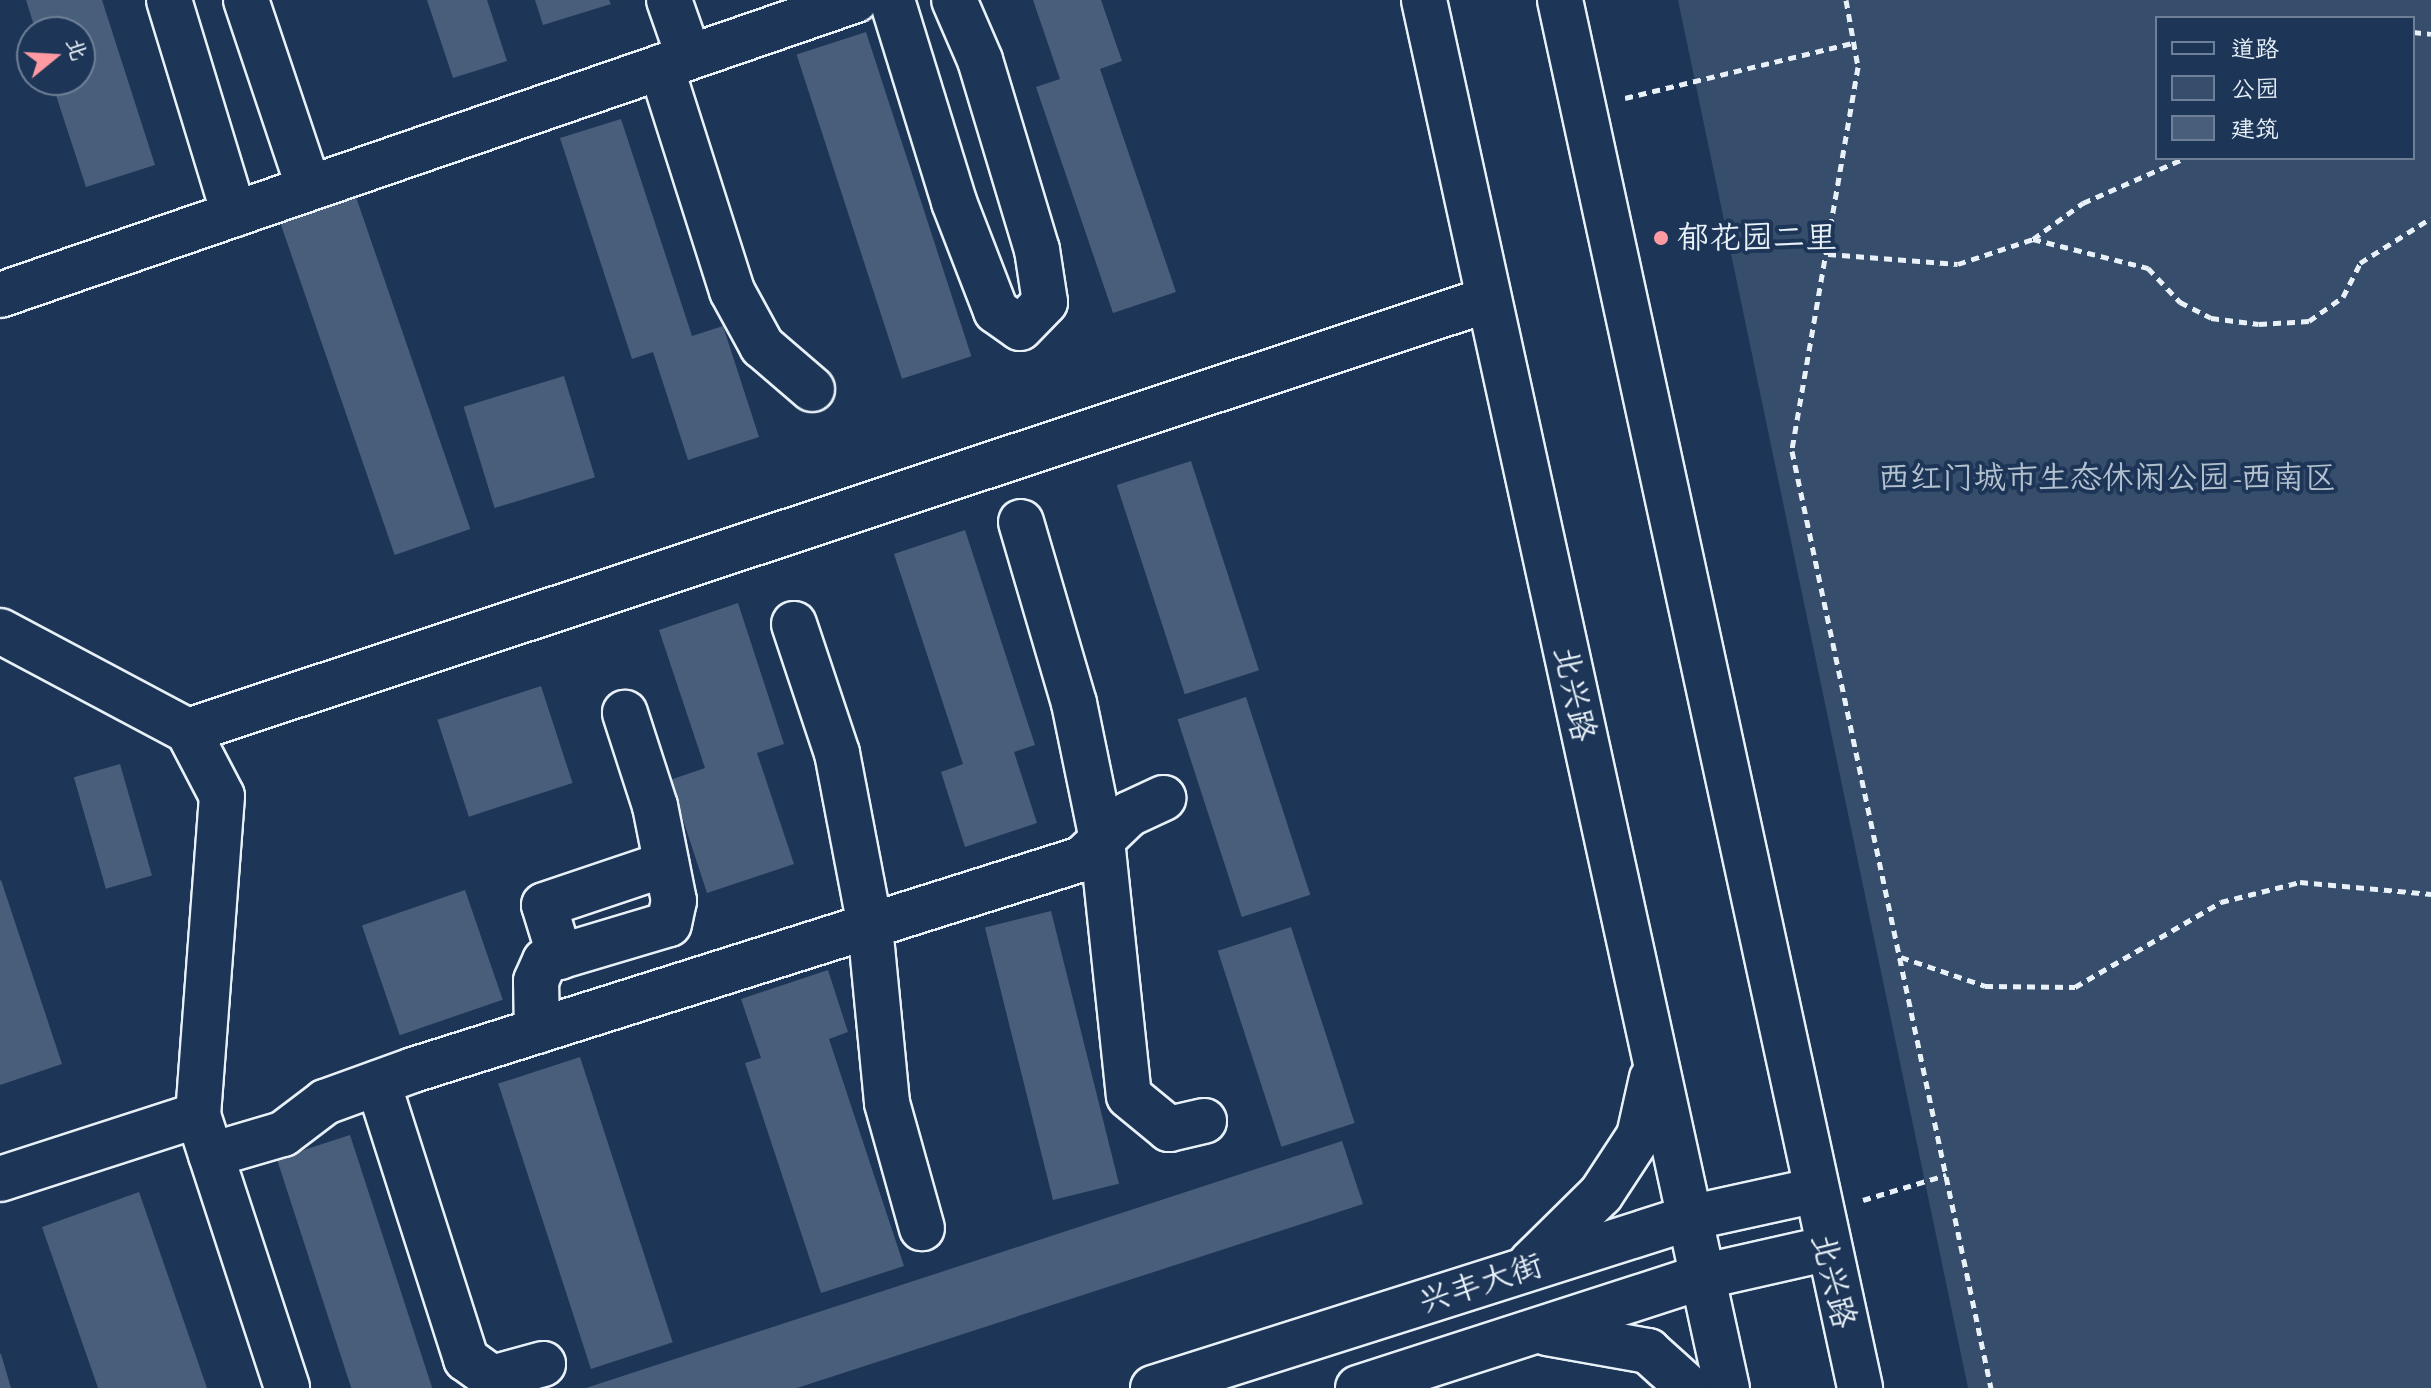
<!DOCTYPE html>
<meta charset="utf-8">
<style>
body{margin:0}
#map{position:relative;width:2431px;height:1388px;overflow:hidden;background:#1d3557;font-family:Caveat,"LXGW WenKai TC",sans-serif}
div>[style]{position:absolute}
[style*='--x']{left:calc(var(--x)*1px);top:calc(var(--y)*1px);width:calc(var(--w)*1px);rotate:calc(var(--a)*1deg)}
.green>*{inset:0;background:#374d6c}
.building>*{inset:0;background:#495e7a;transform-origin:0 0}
.path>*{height:5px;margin-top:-2.5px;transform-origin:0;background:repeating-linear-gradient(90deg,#e8f1f8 0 8px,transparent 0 14px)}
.roads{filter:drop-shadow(2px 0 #e8f1f8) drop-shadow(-2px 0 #e8f1f8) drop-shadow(0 2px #e8f1f8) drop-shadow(0 -2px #e8f1f8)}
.minor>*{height:44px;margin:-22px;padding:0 22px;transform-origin:22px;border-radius:22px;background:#1d3557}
.major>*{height:44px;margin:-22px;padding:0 22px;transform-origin:22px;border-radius:22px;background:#1d3557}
.dots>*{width:22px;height:22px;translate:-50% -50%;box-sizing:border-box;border:4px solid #1d3557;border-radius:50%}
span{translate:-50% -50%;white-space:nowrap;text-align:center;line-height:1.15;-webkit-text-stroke:8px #1d3557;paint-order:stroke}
.poi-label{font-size:32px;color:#e8f1f8}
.left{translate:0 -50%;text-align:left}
.park-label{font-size:32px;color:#b3c0ce}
.street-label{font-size:32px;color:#e8f1f8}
.legend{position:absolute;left:2155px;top:16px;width:260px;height:144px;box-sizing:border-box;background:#1d3557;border:2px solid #6e8097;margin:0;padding:10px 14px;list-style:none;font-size:24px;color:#e8f1f8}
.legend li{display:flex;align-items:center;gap:16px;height:40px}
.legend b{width:40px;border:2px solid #6e8097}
.north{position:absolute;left:16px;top:16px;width:80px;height:80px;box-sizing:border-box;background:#1d3557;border:2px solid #6e8097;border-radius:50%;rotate:72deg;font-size:22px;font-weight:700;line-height:32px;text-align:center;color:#e8f1f8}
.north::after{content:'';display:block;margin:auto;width:28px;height:36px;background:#ff9aa2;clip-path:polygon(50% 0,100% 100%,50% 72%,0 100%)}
</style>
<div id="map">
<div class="green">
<div style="clip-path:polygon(evenodd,1678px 0,2431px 0,2431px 1388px,1968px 1388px,1678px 0,2157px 18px,2413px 18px,2413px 158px,2157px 158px,2157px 18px)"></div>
</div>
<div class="building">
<div style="clip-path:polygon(26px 0,102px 0,155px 165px,86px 187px,51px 80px,80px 80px,80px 32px,36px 32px)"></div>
<div style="clip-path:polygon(427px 0,487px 0,507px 61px,453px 78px)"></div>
<div style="clip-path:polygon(535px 0,609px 0,611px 4px,543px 25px)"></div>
<div style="clip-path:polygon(1033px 0,1101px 0,1122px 61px,1100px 69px,1176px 292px,1113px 313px,1036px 87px,1060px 79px)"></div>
<div style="left:866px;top:32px;width:341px;height:73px;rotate:72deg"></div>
<div style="clip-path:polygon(621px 119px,692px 336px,723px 326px,759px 437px,688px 460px,653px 352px,632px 359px,560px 138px)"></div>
<div style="left:356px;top:197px;width:351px;height:80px;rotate:71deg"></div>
<div style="left:564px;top:376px;width:106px;height:105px;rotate:73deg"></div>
<div style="left:1191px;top:461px;width:220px;height:78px;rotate:72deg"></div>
<div style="clip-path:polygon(965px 530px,1035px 745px,1014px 752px,1037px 823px,965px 847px,941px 772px,963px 764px,894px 554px)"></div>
<div style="clip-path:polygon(738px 603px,784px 744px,757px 753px,794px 864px,707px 893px,670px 780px,705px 768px,659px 630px)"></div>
<div style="left:541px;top:686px;width:102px;height:109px;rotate:72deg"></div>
<div style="left:1246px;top:697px;width:208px;height:72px;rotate:72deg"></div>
<div style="left:120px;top:764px;width:116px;height:48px;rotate:74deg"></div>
<div style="clip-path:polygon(1px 880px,62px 1064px,0 1085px,0 881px)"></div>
<div style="left:465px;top:890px;width:116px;height:109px;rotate:71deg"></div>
<div style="left:1051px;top:911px;width:281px;height:68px;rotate:76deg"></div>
<div style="left:1291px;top:927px;width:206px;height:77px;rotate:72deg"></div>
<div style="clip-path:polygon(828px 970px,848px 1032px,829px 1039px,904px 1266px,821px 1293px,745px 1063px,761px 1058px,741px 999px)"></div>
<div style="left:580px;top:1057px;width:300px;height:86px;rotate:72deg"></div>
<div style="left:350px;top:1135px;width:266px;height:77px;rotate:72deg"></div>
<div style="clip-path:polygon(1342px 1141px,1363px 1204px,797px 1388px,586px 1388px)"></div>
<div style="clip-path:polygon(139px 1192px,207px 1388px,98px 1388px,42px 1227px)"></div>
<div style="clip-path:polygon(0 1354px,1px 1354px,11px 1388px,0 1388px)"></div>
</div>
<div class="path">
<div style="--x:1846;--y:0;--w:68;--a:79.8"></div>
<div style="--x:1858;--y:67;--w:390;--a:99.8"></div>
<div style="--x:1792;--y:451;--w:958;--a:78.01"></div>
<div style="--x:2413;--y:32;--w:18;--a:6"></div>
<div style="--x:1625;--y:98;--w:235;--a:-13.6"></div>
<div style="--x:2033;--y:239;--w:119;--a:14.2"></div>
<div style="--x:2148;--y:268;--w:47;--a:46.7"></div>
<div style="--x:2180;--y:302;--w:35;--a:27"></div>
<div style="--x:2211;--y:318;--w:48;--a:7.1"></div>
<div style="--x:2259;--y:324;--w:50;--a:-3.4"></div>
<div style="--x:2309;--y:321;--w:42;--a:-35.2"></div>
<div style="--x:2343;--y:297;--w:38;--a:-63"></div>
<div style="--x:2360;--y:263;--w:84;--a:-32.4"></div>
<div style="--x:1828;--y:254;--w:130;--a:4.4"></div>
<div style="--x:1958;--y:264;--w:79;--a:-18.4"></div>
<div style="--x:2033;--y:239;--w:62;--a:-35.8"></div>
<div style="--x:2083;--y:203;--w:111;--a:-23.8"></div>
<div style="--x:1901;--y:957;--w:89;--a:19"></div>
<div style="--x:1985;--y:986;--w:90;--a:0.6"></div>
<div style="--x:2075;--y:987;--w:169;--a:-30.2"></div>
<div style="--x:2221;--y:902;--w:81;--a:-14.2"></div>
<div style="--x:2300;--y:882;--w:132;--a:5.2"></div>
<div style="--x:1863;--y:1200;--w:87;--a:-16.8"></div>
</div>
<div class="roads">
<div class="minor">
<div style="--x:169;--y:0;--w:224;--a:73.1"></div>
<div style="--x:246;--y:0;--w:198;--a:71.5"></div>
<div style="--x:669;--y:0;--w:60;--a:70.7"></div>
<div style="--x:892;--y:0;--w:211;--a:72.9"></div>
<div style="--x:954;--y:202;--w:117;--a:68.9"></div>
<div style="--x:996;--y:311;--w:29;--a:35"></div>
<div style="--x:1020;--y:328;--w:36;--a:-46"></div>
<div style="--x:1045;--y:302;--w:53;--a:-98.7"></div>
<div style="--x:1037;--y:250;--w:198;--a:-106.7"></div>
<div style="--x:980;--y:60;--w:65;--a:-113.4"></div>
<div style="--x:661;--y:67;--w:235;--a:72.4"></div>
<div style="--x:732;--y:291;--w:63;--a:61.4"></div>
<div style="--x:762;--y:346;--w:66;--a:40.7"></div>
<div style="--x:0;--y:295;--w:905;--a:-19.02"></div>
<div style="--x:1021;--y:522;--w:189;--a:73.7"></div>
<div style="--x:1074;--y:703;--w:140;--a:78.4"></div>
<div style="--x:1102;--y:840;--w:257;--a:84"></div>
<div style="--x:1129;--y:1096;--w:52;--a:39.5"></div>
<div style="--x:1169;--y:1129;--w:36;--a:-13"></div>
<div style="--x:794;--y:624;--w:136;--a:71.6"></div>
<div style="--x:837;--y:753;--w:176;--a:79.2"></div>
<div style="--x:870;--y:926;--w:178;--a:84.5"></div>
<div style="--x:887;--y:1103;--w:130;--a:74.4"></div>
<div style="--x:0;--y:631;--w:213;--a:28"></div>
<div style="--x:188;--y:731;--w:73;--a:62.4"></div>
<div style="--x:222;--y:796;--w:320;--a:94.3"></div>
<div style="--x:198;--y:1115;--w:287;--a:71.9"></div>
<div style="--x:188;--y:731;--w:1369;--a:-18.36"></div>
<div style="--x:560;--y:957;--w:54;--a:-107.1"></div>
<div style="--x:544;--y:905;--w:129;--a:-18.6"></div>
<div style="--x:537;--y:1031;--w:50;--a:-91.1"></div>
<div style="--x:536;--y:981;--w:22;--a:-66"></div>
<div style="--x:545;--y:961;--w:129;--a:-16.6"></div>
<div style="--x:669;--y:924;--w:24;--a:-78"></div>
<div style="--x:674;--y:901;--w:97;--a:-101.3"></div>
<div style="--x:655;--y:806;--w:98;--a:-107.9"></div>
<div style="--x:378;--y:1083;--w:290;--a:72.3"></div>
<div style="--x:466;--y:1359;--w:32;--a:36"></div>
<div style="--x:492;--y:1378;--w:53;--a:-15.4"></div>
<div style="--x:211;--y:1155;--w:75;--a:-16.3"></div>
<div style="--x:283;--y:1134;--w:53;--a:-37.3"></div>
<div style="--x:325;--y:1102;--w:94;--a:-20"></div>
<div style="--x:413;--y:1070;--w:701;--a:-17.51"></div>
<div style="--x:1082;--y:859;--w:65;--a:-43.8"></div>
<div style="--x:1129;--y:814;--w:38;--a:-25"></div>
<div style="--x:0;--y:1179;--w:208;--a:-17.9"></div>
</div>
<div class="major">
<div style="--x:1424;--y:0;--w:1421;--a:77.69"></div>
<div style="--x:1560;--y:0;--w:1420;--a:77.8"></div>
<div style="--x:1531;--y:1263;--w:98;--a:-44.6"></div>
<div style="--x:1601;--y:1194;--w:69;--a:-56.8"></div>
<div style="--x:1639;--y:1136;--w:59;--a:-77.4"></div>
<div style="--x:1547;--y:1333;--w:103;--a:10.1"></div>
<div style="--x:1648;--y:1351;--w:55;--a:42.1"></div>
<div style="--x:1153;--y:1388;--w:562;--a:-17.6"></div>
<div style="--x:1689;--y:1218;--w:126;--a:-12.4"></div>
<div style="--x:1358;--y:1388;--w:361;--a:-17.9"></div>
<div style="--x:1701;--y:1277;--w:127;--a:-12.7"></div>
</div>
</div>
<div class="dots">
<div style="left:1661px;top:238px;background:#ff9aa2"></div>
</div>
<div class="poi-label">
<span class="left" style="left:1677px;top:238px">郁花园二里</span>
</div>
<div class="park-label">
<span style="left:2107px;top:478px">西红门城市生态休闲公园-西南区</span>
</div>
<div class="street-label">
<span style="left:1574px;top:694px;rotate:78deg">北兴路</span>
<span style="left:1833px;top:1281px;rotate:76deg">北兴路</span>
<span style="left:1481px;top:1284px;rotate:-18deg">兴丰大街</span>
</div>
<ul class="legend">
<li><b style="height:10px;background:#1d3557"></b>道路</li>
<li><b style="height:22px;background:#374d6c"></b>公园</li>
<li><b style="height:22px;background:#495e7a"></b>建筑</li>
</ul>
<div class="north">北</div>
</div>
